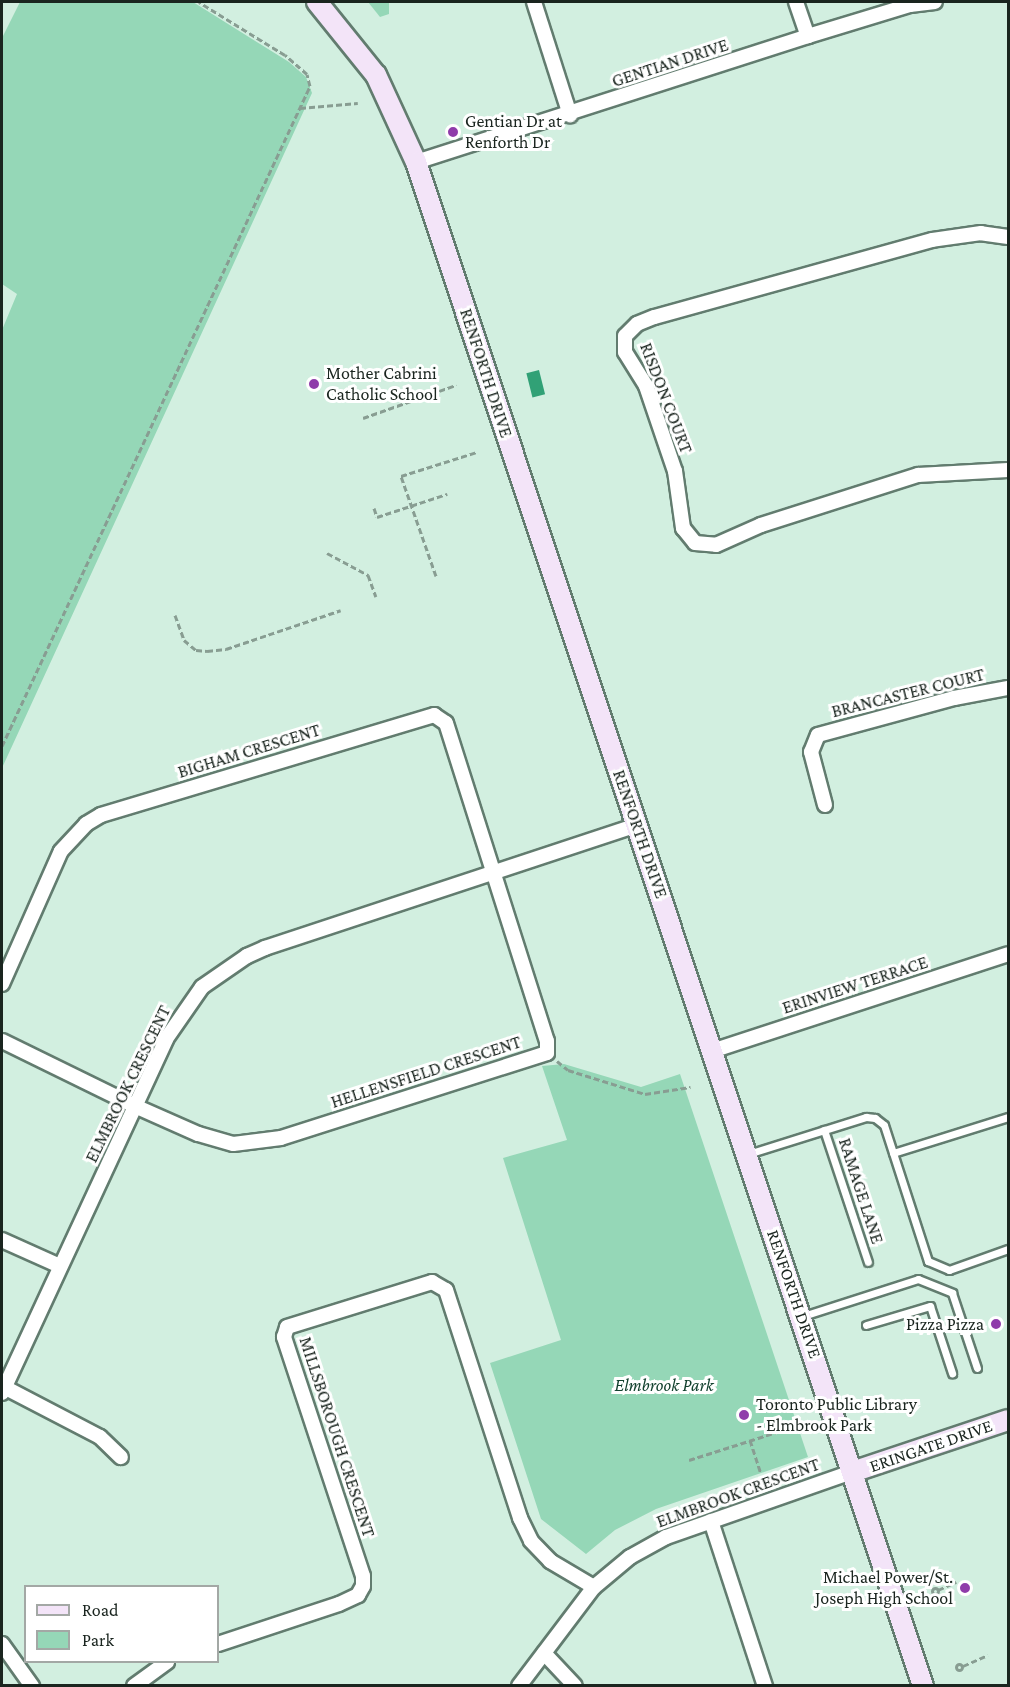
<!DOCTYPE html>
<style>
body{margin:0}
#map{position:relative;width:1010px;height:1687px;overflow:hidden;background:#d2efe0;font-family:"Crimson Pro",serif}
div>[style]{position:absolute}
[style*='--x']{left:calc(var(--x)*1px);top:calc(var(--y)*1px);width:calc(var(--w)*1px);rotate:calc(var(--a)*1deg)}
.green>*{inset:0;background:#95d7b7}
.water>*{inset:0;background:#31a176;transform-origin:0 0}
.path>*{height:3px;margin-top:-1.5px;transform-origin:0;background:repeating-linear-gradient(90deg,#889d92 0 6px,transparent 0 9px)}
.path>.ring{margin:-1.5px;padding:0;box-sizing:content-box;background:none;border:3px solid #889d92;border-radius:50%}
.roads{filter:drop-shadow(2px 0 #627c6f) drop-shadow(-2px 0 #627c6f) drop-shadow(0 2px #627c6f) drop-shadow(0 -2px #627c6f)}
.lane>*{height:7px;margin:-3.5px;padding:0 3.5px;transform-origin:3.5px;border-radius:3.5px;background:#fff}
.street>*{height:14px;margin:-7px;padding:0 7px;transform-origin:7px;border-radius:7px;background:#fff}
.secondary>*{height:20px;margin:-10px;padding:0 10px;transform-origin:10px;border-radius:10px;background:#f3e4f8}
.dots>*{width:16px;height:16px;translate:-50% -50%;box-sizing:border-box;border:3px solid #fff;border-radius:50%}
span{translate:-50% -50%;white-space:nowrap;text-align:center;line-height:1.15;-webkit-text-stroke:6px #fff;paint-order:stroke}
.street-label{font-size:18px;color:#1a251f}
.poi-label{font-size:18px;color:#1a251f}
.left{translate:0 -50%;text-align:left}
.right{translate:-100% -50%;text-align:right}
.park-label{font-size:18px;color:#12412e;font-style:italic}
.frame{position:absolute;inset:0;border:3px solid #1a251f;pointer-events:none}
.legend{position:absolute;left:24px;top:1585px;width:195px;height:78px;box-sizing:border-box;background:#fff;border:2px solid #a3a8a5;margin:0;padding:8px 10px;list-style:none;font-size:18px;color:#1a251f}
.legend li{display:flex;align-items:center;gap:12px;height:30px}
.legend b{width:30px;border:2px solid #a3a8a5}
</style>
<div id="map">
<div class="green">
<div style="clip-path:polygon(20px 2px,193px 2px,289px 62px,306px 77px,312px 93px,2px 768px,2px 330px,17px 294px,2px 284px,2px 38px)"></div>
<div style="clip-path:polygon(368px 2px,389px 2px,389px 14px,380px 17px)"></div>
<div style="clip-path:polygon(564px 1064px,641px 1087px,680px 1074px,808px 1457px,656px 1509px,615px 1530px,586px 1554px,541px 1519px,490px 1363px,561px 1340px,503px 1158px,567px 1140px,542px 1066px)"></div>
</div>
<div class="water">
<div style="left:539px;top:370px;width:25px;height:13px;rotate:76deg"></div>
</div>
<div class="path">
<div style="--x:300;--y:108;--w:58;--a:-4.9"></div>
<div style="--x:363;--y:418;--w:99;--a:-19.5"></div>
<div style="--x:374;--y:508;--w:9;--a:72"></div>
<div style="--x:377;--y:517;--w:74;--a:-18.2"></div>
<div style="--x:327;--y:553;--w:47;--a:28.2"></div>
<div style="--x:368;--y:575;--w:23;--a:70"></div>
<div style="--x:436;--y:576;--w:106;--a:-109.3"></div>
<div style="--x:401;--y:476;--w:80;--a:-17.5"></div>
<div style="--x:175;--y:615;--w:27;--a:70"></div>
<div style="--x:184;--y:640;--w:16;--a:40"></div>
<div style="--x:196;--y:650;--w:11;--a:5"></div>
<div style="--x:207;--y:651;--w:19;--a:-6"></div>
<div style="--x:226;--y:649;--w:121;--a:-18.7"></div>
<div style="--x:2;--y:746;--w:728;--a:-64.98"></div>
<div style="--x:310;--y:86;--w:12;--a:-104"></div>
<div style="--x:307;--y:74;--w:29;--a:-139"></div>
<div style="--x:285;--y:55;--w:101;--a:-148.4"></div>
<div style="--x:557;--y:1061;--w:14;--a:39"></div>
<div style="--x:568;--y:1070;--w:81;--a:17.3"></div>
<div style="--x:645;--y:1094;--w:46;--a:-8.8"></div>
<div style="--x:750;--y:1440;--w:35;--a:72"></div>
<div style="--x:689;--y:1460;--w:119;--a:-17.7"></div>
<div class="ring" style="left:932px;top:1588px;width:3px;height:3px"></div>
<div style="--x:938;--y:1590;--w:20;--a:-24"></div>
<div class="ring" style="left:956px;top:1664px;width:3px;height:3px"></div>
<div style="--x:963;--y:1666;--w:27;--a:-24"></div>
</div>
<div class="roads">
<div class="lane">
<div style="--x:824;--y:1130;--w:139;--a:71.6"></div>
<div style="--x:893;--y:1153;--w:121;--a:-17.4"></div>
<div style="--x:748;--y:1154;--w:124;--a:-17.4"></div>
<div style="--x:866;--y:1117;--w:9;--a:6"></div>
<div style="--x:875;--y:1118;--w:11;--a:38"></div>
<div style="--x:884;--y:1125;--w:143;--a:72.1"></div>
<div style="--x:928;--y:1261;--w:23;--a:23"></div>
<div style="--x:949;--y:1270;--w:63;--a:-19.6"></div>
<div style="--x:803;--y:1316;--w:121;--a:-17.8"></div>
<div style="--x:918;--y:1279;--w:37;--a:22"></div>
<div style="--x:952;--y:1293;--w:79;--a:71.6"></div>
<div style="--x:866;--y:1325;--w:67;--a:-16.5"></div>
<div style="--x:930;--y:1306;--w:71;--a:71.8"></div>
</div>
<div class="street">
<div style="--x:534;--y:2;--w:119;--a:72.3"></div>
<div style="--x:796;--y:2;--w:36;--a:71"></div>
<div style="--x:416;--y:162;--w:412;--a:-17.8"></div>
<div style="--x:808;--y:36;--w:107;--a:-16.9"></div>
<div style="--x:910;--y:5;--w:25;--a:-7"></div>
<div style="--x:1008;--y:237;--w:27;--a:-172"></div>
<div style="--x:981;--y:233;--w:49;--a:171.9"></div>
<div style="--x:932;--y:240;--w:288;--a:164.5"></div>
<div style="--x:654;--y:317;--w:18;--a:158"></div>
<div style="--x:637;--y:324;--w:17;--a:135"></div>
<div style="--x:625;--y:336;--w:16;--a:90"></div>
<div style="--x:625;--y:352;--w:40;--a:58"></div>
<div style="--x:646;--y:386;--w:90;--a:71.2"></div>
<div style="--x:675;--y:471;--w:58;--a:82"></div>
<div style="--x:683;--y:528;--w:19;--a:51"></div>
<div style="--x:695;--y:543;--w:21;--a:5"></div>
<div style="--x:716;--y:545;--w:49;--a:-24"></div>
<div style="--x:761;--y:525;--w:165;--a:-17.7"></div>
<div style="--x:918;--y:475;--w:90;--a:-3.2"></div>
<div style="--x:825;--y:805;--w:55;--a:-104.8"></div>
<div style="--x:811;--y:752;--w:18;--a:-68"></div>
<div style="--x:818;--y:735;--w:141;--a:-15.2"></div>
<div style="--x:954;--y:698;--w:55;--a:-10.5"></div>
<div style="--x:2;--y:984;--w:145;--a:-66.1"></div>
<div style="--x:61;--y:851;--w:37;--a:-47"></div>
<div style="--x:86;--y:824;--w:17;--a:-31"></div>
<div style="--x:101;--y:815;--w:348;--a:-16.7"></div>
<div style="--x:434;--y:715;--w:14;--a:34"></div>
<div style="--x:446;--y:723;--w:334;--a:72.4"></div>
<div style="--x:547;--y:1041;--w:12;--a:90"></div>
<div style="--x:547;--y:1053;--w:279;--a:162.3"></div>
<div style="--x:281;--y:1138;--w:48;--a:172.9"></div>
<div style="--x:233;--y:1144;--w:36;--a:-164"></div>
<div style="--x:198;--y:1134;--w:67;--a:-156.1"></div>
<div style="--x:137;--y:1107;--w:150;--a:-153.9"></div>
<div style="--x:712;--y:1051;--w:311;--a:-18.1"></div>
<div style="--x:2;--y:1240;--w:61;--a:24.1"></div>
<div style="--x:4;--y:1387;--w:108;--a:27.5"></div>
<div style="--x:100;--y:1437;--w:29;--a:44"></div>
<div style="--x:2;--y:1393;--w:390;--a:-65.1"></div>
<div style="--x:166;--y:1039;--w:63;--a:-55.3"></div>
<div style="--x:202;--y:987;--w:55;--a:-34.6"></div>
<div style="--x:247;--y:956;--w:20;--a:-24"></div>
<div style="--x:265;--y:948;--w:391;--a:-18.3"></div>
<div style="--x:711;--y:1521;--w:174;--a:71.9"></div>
<div style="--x:2;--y:1644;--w:52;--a:54.5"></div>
<div style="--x:218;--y:1644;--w:127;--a:-18.3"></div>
<div style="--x:339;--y:1604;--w:21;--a:-25"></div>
<div style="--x:358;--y:1595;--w:10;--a:-61"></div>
<div style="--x:363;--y:1586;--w:10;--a:-90"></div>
<div style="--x:363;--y:1576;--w:252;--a:-108.3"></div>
<div style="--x:284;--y:1337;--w:10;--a:-73"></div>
<div style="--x:287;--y:1327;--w:152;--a:-17.2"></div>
<div style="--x:432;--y:1282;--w:16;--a:30"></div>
<div style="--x:446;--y:1290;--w:240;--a:72"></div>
<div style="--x:520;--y:1518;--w:25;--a:64"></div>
<div style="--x:531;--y:1541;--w:28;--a:46"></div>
<div style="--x:550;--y:1561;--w:51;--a:30.6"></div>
<div style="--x:544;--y:1653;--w:45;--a:46.8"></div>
<div style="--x:134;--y:1686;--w:41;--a:-36"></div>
<div style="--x:519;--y:1686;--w:124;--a:-52.9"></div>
<div style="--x:594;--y:1587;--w:47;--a:-39.8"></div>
<div style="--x:630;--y:1557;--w:41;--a:-29.1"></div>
<div style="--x:666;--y:1537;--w:197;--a:-19.3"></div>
</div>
<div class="secondary">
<div style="--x:317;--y:2;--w:94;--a:51.1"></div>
<div style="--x:376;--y:75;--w:96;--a:65.3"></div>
<div style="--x:416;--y:162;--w:1606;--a:71.6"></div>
<div style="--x:852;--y:1472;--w:164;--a:-18.4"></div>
</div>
</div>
<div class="dots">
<div style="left:453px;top:132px;background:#8f3caa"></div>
<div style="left:314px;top:384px;background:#8f3caa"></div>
<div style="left:996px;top:1324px;background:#8f3caa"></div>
<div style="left:744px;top:1415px;background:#8f3caa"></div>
<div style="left:965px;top:1588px;background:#8f3caa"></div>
</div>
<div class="street-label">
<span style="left:670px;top:63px;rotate:-18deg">GENTIAN DRIVE</span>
<span style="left:486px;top:373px;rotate:72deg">RENFORTH DRIVE</span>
<span style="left:666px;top:398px;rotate:69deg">RISDON COURT</span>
<span style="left:908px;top:693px;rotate:-14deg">BRANCASTER COURT</span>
<span style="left:249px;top:751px;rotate:-17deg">BIGHAM CRESCENT</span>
<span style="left:640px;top:834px;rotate:71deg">RENFORTH DRIVE</span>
<span style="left:855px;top:985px;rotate:-18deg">ERINVIEW TERRACE</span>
<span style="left:426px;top:1072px;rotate:-18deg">HELLENSFIELD CRESCENT</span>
<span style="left:128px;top:1084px;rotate:-64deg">ELMBROOK CRESCENT</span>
<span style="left:861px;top:1191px;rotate:72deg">RAMAGE LANE</span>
<span style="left:794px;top:1294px;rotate:71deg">RENFORTH DRIVE</span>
<span style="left:337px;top:1437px;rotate:72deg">MILLSBOROUGH CRESCENT</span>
<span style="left:931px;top:1446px;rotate:-19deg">ERINGATE DRIVE</span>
<span style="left:738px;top:1493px;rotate:-20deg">ELMBROOK CRESCENT</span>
</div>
<div class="poi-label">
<span class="left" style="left:465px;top:132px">Gentian Dr at<br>Renforth Dr</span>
<span class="left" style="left:326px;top:384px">Mother Cabrini<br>Catholic School</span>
<span class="right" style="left:984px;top:1324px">Pizza Pizza</span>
<span class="left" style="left:756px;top:1415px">Toronto Public Library<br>- Elmbrook Park</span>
<span class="right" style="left:953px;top:1588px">Michael Power/St.<br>Joseph High School</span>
</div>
<div class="park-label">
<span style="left:664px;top:1385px">Elmbrook Park</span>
</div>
<div class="frame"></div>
<ul class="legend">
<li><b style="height:8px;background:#f3e4f8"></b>Road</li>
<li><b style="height:16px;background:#95d7b7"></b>Park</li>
</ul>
</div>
